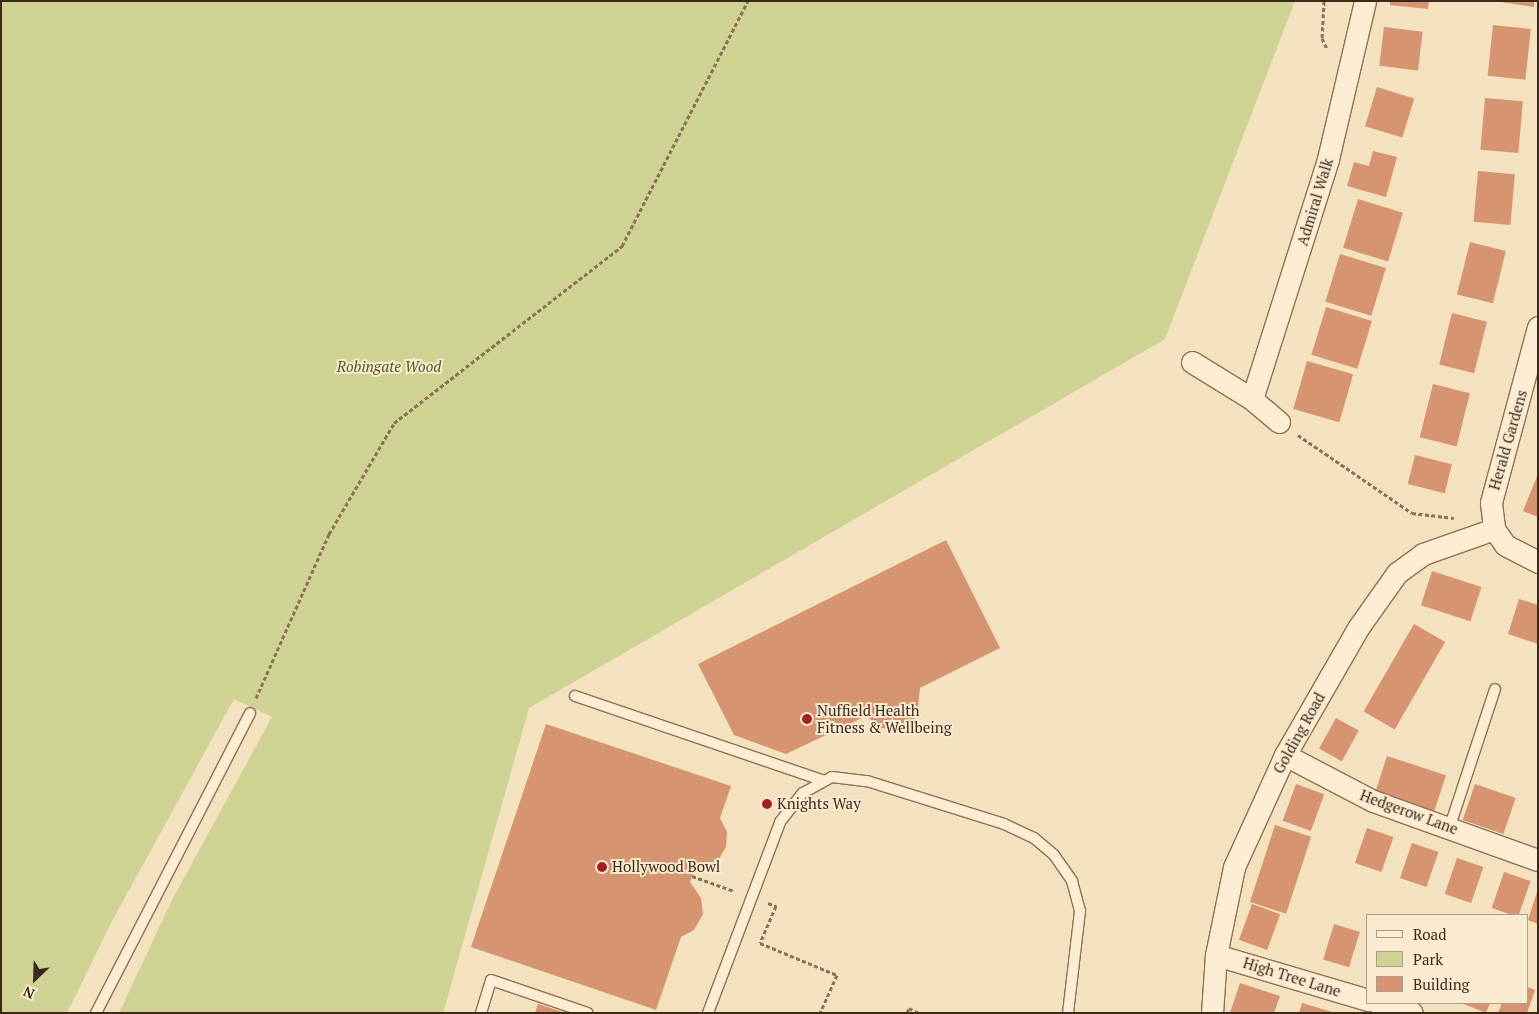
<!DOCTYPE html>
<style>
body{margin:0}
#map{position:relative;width:1539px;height:1014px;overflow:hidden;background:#f3e1bf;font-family:"PT Serif",serif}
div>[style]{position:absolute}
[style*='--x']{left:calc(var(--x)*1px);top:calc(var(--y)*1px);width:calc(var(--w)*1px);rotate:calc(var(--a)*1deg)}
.green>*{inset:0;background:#ced292}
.building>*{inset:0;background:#d69570;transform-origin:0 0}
.path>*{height:3px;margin-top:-1.5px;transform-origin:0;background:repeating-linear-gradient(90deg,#8e7055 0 4px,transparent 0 6.5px)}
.roads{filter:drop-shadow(1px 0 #8e7055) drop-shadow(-1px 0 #8e7055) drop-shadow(0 1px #8e7055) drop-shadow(0 -1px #8e7055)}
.lane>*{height:10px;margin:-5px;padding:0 5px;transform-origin:5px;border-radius:5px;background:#fdeed3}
.street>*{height:21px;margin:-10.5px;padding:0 10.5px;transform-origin:10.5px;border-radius:10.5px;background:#fdeed3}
.dots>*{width:14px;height:14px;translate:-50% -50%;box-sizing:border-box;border:2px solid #f9ebd0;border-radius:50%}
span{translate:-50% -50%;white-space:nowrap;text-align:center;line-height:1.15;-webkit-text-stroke:4px #f9ebd0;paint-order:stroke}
.street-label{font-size:15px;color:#3c291b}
.park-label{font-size:15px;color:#4f5b1f;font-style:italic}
.poi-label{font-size:15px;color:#3c291b}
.left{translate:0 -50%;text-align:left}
.frame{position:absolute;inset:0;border:2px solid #3c291b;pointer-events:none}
.legend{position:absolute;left:1366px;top:914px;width:162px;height:90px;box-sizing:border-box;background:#f9ebd0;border:1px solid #ad9d88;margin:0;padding:6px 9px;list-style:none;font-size:15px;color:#3c291b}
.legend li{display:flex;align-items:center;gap:10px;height:25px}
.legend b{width:25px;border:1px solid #ad9d88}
.north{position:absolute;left:10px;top:954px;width:50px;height:50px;-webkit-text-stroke:4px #f9ebd0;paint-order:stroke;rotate:204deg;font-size:14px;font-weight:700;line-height:20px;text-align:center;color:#3c291b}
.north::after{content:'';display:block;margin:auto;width:18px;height:22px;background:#3c291b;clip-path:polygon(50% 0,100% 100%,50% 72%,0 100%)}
</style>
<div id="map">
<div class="green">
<div style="clip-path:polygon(1px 1px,1295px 1px,1165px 339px,529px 708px,443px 1013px,119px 1013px,172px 900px,272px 717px,234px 699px,112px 921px,67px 1013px,1px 1013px)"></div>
</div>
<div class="building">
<div style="clip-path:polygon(1390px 1px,1429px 1px,1428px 9px,1390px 5px)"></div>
<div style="clip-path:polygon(1495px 1px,1534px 1px,1534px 7px)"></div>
<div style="left:1493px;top:25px;width:38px;height:51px;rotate:6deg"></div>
<div style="left:1384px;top:27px;width:39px;height:39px;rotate:7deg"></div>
<div style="left:1377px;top:87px;width:39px;height:41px;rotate:17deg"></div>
<div style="left:1485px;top:98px;width:38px;height:52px;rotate:5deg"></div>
<div style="clip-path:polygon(1373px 151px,1397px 157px,1386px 197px,1347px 186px,1354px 162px,1369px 166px)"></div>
<div style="left:1478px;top:171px;width:37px;height:51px;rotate:5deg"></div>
<div style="left:1358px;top:199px;width:47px;height:51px;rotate:17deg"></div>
<div style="left:1470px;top:242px;width:37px;height:54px;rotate:14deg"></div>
<div style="left:1340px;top:254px;width:48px;height:50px;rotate:17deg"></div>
<div style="left:1326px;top:307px;width:48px;height:50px;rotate:17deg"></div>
<div style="left:1452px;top:313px;width:36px;height:53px;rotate:14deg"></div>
<div style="left:1307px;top:361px;width:48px;height:50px;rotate:16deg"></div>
<div style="left:1433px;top:384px;width:38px;height:55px;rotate:14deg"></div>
<div style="left:1415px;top:455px;width:38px;height:30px;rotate:14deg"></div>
<div style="clip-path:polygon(1538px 474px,1538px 517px,1523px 511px)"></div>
<div style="clip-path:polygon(946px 540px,1000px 648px,920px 688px,917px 717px,901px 729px,881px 728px,866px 716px,786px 754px,734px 735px,698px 664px)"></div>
<div style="left:1432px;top:571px;width:52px;height:36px;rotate:18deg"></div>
<div style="clip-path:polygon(1519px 599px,1538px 605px,1538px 644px,1508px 634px)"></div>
<div style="left:1414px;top:624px;width:36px;height:101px;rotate:30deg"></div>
<div style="left:1336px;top:718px;width:26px;height:35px;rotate:29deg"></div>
<div style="clip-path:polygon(546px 724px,731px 786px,720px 818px,727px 832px,726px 847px,717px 862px,694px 869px,690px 882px,701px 898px,703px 914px,694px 930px,681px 937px,656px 1010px,471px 947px)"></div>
<div style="left:1387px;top:756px;width:62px;height:38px;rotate:18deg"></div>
<div style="left:1296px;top:784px;width:30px;height:39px;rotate:20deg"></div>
<div style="left:1475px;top:784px;width:43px;height:38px;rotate:19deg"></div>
<div style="left:1275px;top:825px;width:38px;height:81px;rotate:18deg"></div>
<div style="left:1367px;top:828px;width:28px;height:37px;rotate:19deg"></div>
<div style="left:1412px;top:843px;width:28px;height:37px;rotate:19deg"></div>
<div style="left:1457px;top:858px;width:28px;height:38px;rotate:19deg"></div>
<div style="left:1504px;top:872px;width:28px;height:38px;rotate:19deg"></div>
<div style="clip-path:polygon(1537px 892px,1538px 892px,1538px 924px,1528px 920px)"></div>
<div style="left:1252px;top:904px;width:30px;height:38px;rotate:20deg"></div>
<div style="left:1334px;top:924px;width:27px;height:37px;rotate:17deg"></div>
<div style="clip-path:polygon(1240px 983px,1280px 996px,1274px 1013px,1230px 1013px)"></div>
<div style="clip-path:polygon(1528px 987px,1535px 990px,1527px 1013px,1498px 1013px,1502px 1003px,1528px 1003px)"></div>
<div style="clip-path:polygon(1302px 1003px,1332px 1012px,1332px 1013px,1299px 1013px)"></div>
<div style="clip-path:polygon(1461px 1003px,1490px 1003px,1486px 1013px)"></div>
<div style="clip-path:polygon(538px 1004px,563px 1012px,563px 1013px,535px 1013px)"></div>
</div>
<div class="path">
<div style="--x:1324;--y:1;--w:37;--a:93"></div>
<div style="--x:1322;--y:38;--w:12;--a:66"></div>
<div style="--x:1298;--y:435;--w:138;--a:34.4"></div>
<div style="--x:1412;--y:513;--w:42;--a:6.8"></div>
<div style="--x:256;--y:698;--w:180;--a:-66"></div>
<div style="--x:329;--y:534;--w:129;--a:-59.6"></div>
<div style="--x:394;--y:423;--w:289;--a:-37.8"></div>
<div style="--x:622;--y:246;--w:276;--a:-62.8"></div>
<div style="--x:692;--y:876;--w:45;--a:19.7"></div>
<div style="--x:768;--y:903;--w:9;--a:21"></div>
<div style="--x:776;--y:906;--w:40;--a:113.4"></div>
<div style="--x:760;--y:943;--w:83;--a:22.6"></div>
<div style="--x:837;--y:975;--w:42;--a:114.1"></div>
<div style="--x:907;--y:1013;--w:5;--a:-68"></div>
<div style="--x:909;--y:1008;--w:11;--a:27"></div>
</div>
<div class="roads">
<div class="lane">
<div style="--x:575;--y:696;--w:261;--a:18.8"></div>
<div style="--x:1450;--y:826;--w:144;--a:-71.8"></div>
<div style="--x:96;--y:1013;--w:337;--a:-62.8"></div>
<div style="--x:481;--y:1013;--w:34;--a:-73"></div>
<div style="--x:491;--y:980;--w:102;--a:18.8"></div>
<div style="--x:708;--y:1013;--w:204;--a:-69.3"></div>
<div style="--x:780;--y:822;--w:37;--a:-52"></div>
<div style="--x:803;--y:793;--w:33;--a:-29"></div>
<div style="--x:832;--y:777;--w:35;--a:7"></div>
<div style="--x:867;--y:781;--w:144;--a:17.4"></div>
<div style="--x:1004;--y:824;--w:33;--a:25"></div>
<div style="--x:1034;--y:838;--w:26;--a:40"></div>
<div style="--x:1054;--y:855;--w:32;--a:55"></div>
<div style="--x:1072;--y:881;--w:31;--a:75"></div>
<div style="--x:1080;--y:911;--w:103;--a:96.7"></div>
</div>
<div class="street">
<div style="--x:1538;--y:327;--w:182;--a:105"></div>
<div style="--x:1491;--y:503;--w:26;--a:83"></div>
<div style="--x:1494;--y:529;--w:19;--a:55"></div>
<div style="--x:1505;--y:545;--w:37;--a:27"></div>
<div style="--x:1192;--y:362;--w:70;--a:31.7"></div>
<div style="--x:1279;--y:422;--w:35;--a:-140"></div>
<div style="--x:1252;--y:399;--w:252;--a:-72.4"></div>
<div style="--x:1328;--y:159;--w:162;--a:-76.8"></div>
<div style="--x:1285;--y:755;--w:99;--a:27.6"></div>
<div style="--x:1373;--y:801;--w:175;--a:19.7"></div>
<div style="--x:1216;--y:955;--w:159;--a:16.5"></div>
<div style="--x:1378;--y:1003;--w:35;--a:16"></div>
<div style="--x:1212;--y:1013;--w:58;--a:-86.1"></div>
<div style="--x:1216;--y:955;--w:90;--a:-78.4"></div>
<div style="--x:1234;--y:867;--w:123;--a:-65.5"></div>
<div style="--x:1285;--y:755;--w:146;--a:-60.1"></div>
<div style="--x:1358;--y:628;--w:67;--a:-54.7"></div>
<div style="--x:1397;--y:573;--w:32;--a:-36"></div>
<div style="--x:1423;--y:554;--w:75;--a:-19.4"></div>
</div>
</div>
<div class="dots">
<div style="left:807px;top:719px;background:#a41e26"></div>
<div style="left:767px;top:804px;background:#a41e26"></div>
<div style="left:602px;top:867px;background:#a41e26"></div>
</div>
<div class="street-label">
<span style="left:1315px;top:202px;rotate:-73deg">Admiral Walk</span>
<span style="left:1508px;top:440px;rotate:-74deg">Herald Gardens</span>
<span style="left:1299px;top:733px;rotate:-61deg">Golding Road</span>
<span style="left:1409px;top:812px;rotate:20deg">Hedgerow Lane</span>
<span style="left:1292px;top:977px;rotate:17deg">High Tree Lane</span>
</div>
<div class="park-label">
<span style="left:389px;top:367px">Robingate Wood</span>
</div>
<div class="poi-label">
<span class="left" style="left:817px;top:719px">Nuffield Health<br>Fitness &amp; Wellbeing</span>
<span class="left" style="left:777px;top:804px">Knights Way</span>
<span class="left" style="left:612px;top:867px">Hollywood Bowl</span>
</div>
<div class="frame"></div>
<ul class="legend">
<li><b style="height:6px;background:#fdeed3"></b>Road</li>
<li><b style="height:14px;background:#ced292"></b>Park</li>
<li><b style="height:14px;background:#d69570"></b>Building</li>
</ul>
<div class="north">N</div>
</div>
